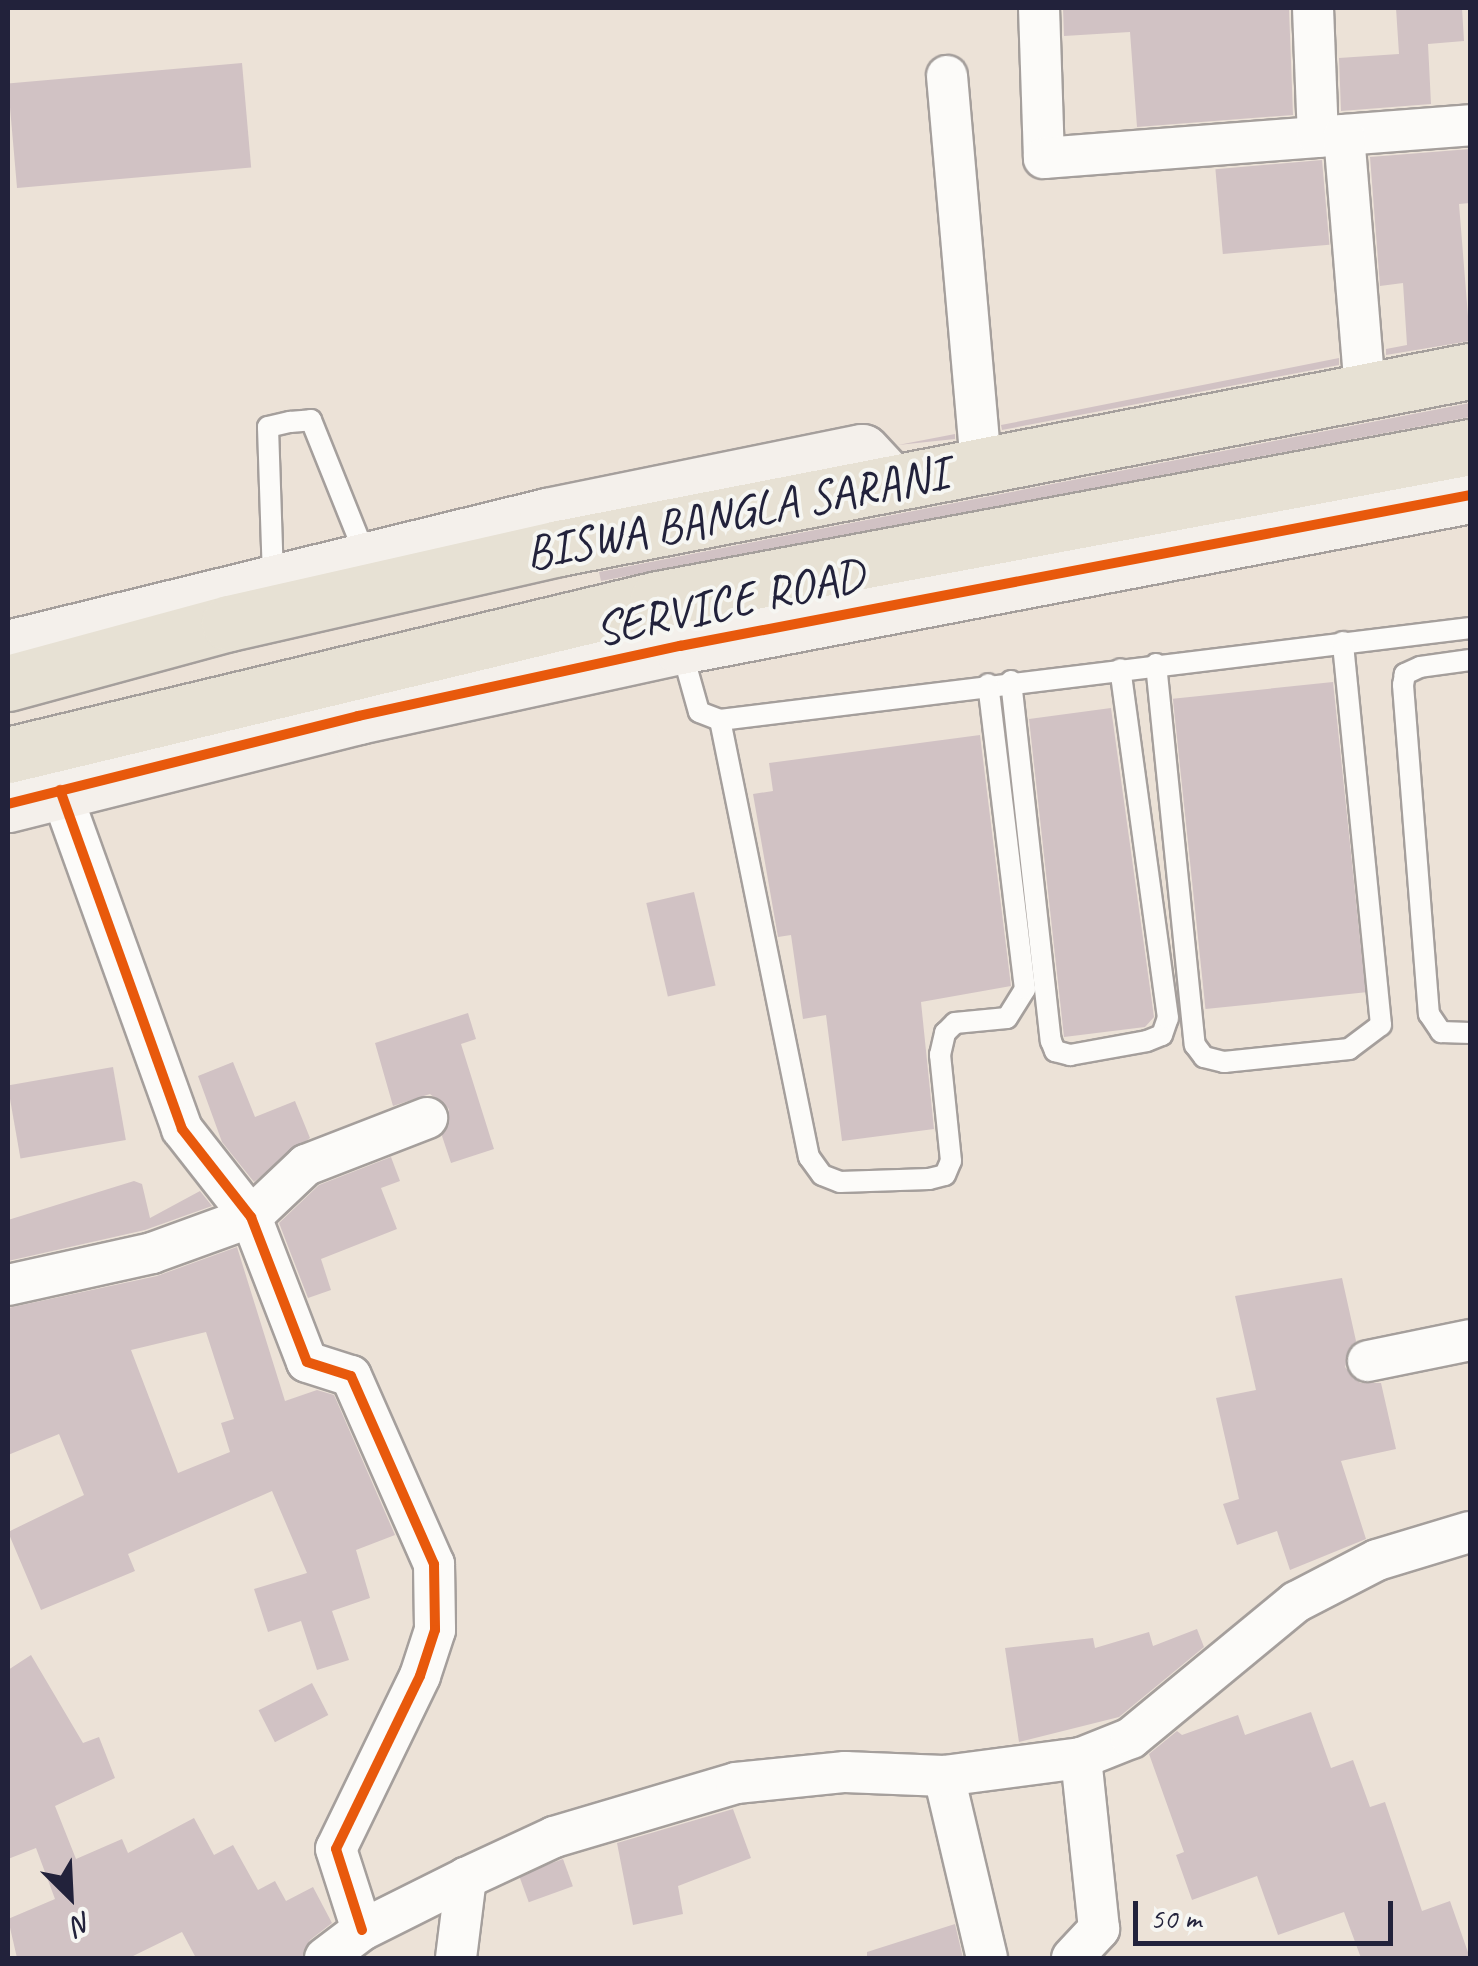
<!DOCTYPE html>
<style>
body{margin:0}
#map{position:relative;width:1478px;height:1966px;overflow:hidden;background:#ece2d7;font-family:Caveat,sans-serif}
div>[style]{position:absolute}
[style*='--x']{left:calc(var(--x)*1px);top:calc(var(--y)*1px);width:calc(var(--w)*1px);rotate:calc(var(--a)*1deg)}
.building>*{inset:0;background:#d1c2c4;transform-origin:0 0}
.roads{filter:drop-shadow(2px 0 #a59f9c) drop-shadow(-2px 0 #a59f9c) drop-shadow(0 2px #a59f9c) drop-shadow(0 -2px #a59f9c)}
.lane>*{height:20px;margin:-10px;padding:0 10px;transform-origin:10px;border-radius:10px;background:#fcfbf9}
.street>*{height:40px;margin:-20px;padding:0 20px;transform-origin:20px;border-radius:20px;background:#fcfbf9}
.secondary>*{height:55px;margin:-27.5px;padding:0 27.5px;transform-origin:27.5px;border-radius:27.5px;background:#f4f0eb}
.primary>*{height:55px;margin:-27.5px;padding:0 27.5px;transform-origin:27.5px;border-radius:27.5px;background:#e7e1d4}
.cycleway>*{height:10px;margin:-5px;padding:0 5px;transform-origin:5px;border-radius:5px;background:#e8590c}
span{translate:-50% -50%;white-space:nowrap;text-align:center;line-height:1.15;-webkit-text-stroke:8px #f6f6f2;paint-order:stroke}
.street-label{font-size:48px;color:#22223b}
.frame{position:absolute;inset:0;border:10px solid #22223b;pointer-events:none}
.north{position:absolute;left:20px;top:1846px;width:100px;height:100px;-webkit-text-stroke:8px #f6f6f2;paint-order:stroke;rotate:156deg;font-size:28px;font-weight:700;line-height:40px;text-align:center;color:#22223b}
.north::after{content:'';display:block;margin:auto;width:35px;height:45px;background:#22223b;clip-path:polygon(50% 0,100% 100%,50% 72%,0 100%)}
.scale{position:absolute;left:1133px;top:1901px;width:260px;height:45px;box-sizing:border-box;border:5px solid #22223b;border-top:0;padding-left:12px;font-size:30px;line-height:35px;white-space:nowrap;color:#22223b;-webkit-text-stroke:8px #f6f6f2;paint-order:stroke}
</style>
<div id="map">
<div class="building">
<div style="clip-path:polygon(1063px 8px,1289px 8px,1293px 115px,1137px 127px,1130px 32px,1064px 36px)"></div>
<div style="clip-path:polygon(1396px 8px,1462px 8px,1464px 41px,1428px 44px,1431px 104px,1341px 111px,1339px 58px,1399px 54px)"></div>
<div style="left:242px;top:63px;width:105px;height:235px;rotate:85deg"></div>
<div style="clip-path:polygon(1470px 149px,1470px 203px,1459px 204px,1470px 341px,1386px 355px,1386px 349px,1407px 345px,1403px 283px,1380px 286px,1370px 157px)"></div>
<div style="left:1322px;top:160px;width:85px;height:107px;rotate:85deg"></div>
<div style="clip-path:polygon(1339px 358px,1339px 365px,1002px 430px,1001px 425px)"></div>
<div style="clip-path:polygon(1470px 403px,1470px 417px,601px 581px,599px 572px)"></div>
<div style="clip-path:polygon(955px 434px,955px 439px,898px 445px)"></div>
<div style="left:1333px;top:682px;width:312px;height:161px;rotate:84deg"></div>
<div style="clip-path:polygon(1111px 708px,1154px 1017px,1145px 1027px,1064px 1037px,1029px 719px)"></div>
<div style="clip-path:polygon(980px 735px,1011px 986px,921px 1002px,934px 1129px,842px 1141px,826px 1015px,803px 1019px,791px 935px,778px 937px,753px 794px,773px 791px,769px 763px)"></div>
<div style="left:694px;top:892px;width:96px;height:49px;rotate:77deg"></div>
<div style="clip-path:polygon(468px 1013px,476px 1039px,461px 1044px,494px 1149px,451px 1163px,442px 1136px,449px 1109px,430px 1094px,393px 1106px,375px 1043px)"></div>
<div style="clip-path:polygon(233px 1062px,255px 1117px,295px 1101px,310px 1138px,254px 1182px,222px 1142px,198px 1076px)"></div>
<div style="left:113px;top:1067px;width:74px;height:107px;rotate:80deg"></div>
<div style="clip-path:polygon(391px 1157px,400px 1181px,381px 1188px,397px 1229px,321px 1259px,331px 1290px,308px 1298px,279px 1223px,319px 1185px)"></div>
<div style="clip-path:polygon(134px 1181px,142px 1184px,150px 1218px,200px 1191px,212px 1206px,145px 1230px,8px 1261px,8px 1220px)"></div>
<div style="clip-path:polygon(evenodd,237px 1247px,285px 1401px,317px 1390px,334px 1395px,395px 1535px,356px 1550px,370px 1598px,332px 1611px,349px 1660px,317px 1670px,301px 1621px,268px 1632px,254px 1589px,307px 1573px,272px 1491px,128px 1554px,135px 1571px,41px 1610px,8px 1532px,84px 1495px,59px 1434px,8px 1455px,8px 1308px,157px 1276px,237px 1247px,206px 1332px,234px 1419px,221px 1423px,230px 1452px,178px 1473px,131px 1350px,206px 1332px)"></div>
<div style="clip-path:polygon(1342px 1278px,1356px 1341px,1345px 1367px,1360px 1383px,1381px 1383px,1396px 1449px,1341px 1461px,1366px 1539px,1290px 1570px,1277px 1531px,1237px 1545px,1223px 1504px,1239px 1499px,1216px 1398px,1256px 1390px,1235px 1296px)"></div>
<div style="clip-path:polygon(1197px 1629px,1204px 1647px,1119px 1717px,1019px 1742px,1005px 1648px,1093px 1638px,1095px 1648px,1149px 1632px,1153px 1646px)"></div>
<div style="clip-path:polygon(31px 1655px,83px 1743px,99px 1737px,115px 1778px,55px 1806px,76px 1859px,122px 1839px,128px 1853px,194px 1818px,214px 1855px,233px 1845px,258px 1890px,275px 1881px,286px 1901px,313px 1887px,332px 1923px,310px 1940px,302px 1958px,196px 1958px,182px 1932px,129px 1958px,17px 1958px,8px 1919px,55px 1899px,36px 1848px,8px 1859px,8px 1670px)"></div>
<div style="left:312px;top:1683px;width:36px;height:60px;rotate:63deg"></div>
<div style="clip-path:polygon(1311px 1712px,1331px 1768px,1353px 1760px,1370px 1807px,1385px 1802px,1422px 1911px,1450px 1901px,1470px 1958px,1361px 1958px,1344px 1912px,1278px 1935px,1257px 1876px,1192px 1900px,1176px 1855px,1184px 1852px,1149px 1754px,1177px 1731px,1182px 1735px,1238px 1715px,1245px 1735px)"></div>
<div style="clip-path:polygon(733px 1809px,751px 1858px,678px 1886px,683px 1914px,633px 1925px,617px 1843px)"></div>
<div style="left:563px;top:1859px;width:29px;height:47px;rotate:70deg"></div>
<div style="clip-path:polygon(955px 1924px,963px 1958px,867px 1958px,867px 1952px)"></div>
</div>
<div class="roads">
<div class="lane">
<div style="--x:273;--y:578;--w:151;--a:-91.9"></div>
<div style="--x:268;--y:427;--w:23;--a:-13"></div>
<div style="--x:290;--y:422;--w:21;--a:-5"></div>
<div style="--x:311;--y:420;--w:150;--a:68.1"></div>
<div style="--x:681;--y:648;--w:66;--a:74.3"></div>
<div style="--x:699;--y:712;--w:22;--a:21"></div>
<div style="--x:720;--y:720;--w:756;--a:-6.99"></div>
<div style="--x:1470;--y:660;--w:50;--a:172"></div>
<div style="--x:1420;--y:667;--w:17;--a:155"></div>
<div style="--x:1405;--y:674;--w:11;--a:100"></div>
<div style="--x:1403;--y:685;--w:330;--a:85.5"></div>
<div style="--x:1429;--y:1014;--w:22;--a:56"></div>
<div style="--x:1441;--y:1032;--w:29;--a:2"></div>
<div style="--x:1156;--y:664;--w:383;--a:84.2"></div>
<div style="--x:1195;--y:1045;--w:15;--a:53"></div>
<div style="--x:1204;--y:1057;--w:21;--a:14"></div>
<div style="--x:1224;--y:1062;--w:126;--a:-5.9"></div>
<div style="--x:1349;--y:1049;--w:40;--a:-37"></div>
<div style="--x:1381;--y:1025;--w:385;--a:-95.7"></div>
<div style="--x:1011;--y:681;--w:362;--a:83.7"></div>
<div style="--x:1051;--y:1041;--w:11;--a:68"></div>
<div style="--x:1055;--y:1051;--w:16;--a:15"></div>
<div style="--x:1070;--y:1055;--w:78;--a:-10.3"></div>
<div style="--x:1147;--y:1041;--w:16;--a:-22"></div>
<div style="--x:1162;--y:1035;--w:18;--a:-71"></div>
<div style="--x:1168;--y:1018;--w:352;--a:-97.8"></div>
<div style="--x:720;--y:720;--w:446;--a:78.5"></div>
<div style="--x:809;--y:1157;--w:22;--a:54"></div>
<div style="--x:822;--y:1175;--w:19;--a:21"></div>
<div style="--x:840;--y:1182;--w:89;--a:-1.9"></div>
<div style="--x:929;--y:1179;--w:16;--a:-14"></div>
<div style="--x:945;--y:1175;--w:15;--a:-67"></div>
<div style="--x:951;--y:1161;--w:107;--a:-95.9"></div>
<div style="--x:940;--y:1055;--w:23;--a:-77"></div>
<div style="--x:945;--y:1033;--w:14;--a:-45"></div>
<div style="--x:955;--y:1023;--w:52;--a:-5.5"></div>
<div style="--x:1007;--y:1018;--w:34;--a:-58"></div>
<div style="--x:1025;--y:989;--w:307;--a:-96.9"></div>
</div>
<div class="street">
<div style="--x:1039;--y:8;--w:150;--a:88.1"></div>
<div style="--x:1044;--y:158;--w:427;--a:-4.4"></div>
<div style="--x:1313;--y:8;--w:129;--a:87.8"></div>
<div style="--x:947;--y:76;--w:389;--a:85"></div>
<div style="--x:1344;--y:135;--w:255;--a:85.3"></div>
<div style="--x:60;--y:790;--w:360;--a:70.2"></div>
<div style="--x:182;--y:1129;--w:112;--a:51.9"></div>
<div style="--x:251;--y:1217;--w:155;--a:68.9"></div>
<div style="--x:307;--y:1362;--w:46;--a:17.7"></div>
<div style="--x:351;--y:1376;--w:206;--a:66.2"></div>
<div style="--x:434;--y:1564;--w:66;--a:89.1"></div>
<div style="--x:435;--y:1630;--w:48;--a:108.1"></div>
<div style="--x:420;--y:1676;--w:192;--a:115.9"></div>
<div style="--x:336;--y:1849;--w:85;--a:72.2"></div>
<div style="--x:8;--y:1285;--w:148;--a:-12.5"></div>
<div style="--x:152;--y:1253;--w:105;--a:-20"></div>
<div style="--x:251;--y:1217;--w:76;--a:-43.4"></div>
<div style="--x:306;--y:1165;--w:130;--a:-21.2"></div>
<div style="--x:1368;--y:1361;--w:104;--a:-11.6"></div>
<div style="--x:944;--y:1776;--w:187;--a:76.7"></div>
<div style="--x:325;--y:1958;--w:46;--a:-37.1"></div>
<div style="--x:362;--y:1930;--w:116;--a:-26.6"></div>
<div style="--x:456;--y:1958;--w:81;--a:-82.9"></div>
<div style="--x:466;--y:1878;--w:97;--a:-25"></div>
<div style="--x:554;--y:1837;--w:190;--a:-16.5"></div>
<div style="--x:736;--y:1783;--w:110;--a:-5.8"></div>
<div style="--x:845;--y:1772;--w:99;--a:2.3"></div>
<div style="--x:944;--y:1776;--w:138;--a:-7.5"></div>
<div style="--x:1081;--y:1758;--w:54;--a:-21.8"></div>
<div style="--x:1131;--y:1738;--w:214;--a:-39.5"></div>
<div style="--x:1296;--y:1602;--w:91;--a:-27.4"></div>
<div style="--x:1377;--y:1560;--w:97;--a:-16.8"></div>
<div style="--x:1072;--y:1958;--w:40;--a:-47"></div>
<div style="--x:1099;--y:1929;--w:172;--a:-96"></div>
</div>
<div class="secondary">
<div style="--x:8;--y:648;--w:555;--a:-13.76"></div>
<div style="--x:547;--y:516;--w:321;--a:-11.5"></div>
<div style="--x:862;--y:452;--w:41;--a:47"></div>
<div style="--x:8;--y:804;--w:361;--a:-14.1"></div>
<div style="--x:358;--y:716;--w:330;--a:-12.3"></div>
<div style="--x:680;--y:646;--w:804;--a:-10.82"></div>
</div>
<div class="primary">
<div style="--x:8;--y:683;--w:229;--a:-15.2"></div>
<div style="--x:229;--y:623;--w:338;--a:-12.8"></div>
<div style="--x:559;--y:548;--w:928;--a:-11"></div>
<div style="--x:8;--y:755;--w:668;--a:-13.5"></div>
<div style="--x:658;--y:599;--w:826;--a:-10.6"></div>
</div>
</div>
<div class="cycleway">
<div style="--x:60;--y:790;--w:360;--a:70.2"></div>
<div style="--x:182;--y:1129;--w:112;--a:51.9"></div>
<div style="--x:251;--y:1217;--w:155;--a:68.9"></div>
<div style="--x:307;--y:1362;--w:46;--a:17.7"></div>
<div style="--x:351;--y:1376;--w:206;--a:66.2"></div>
<div style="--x:434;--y:1564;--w:66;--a:89.1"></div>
<div style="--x:435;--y:1630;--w:48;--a:108.1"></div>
<div style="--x:420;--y:1676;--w:192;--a:115.9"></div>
<div style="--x:336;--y:1849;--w:85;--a:72.2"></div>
<div style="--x:8;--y:804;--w:361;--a:-14.1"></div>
<div style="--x:358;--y:716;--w:330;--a:-12.3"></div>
<div style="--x:680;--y:646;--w:804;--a:-10.82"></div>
</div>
<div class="street-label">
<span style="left:736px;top:513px;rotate:-11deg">BISWA BANGLA SARANI</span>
<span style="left:729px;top:602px;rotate:-12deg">SERVICE ROAD</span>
</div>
<div class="frame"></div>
<div class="north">N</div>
<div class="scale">50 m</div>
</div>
